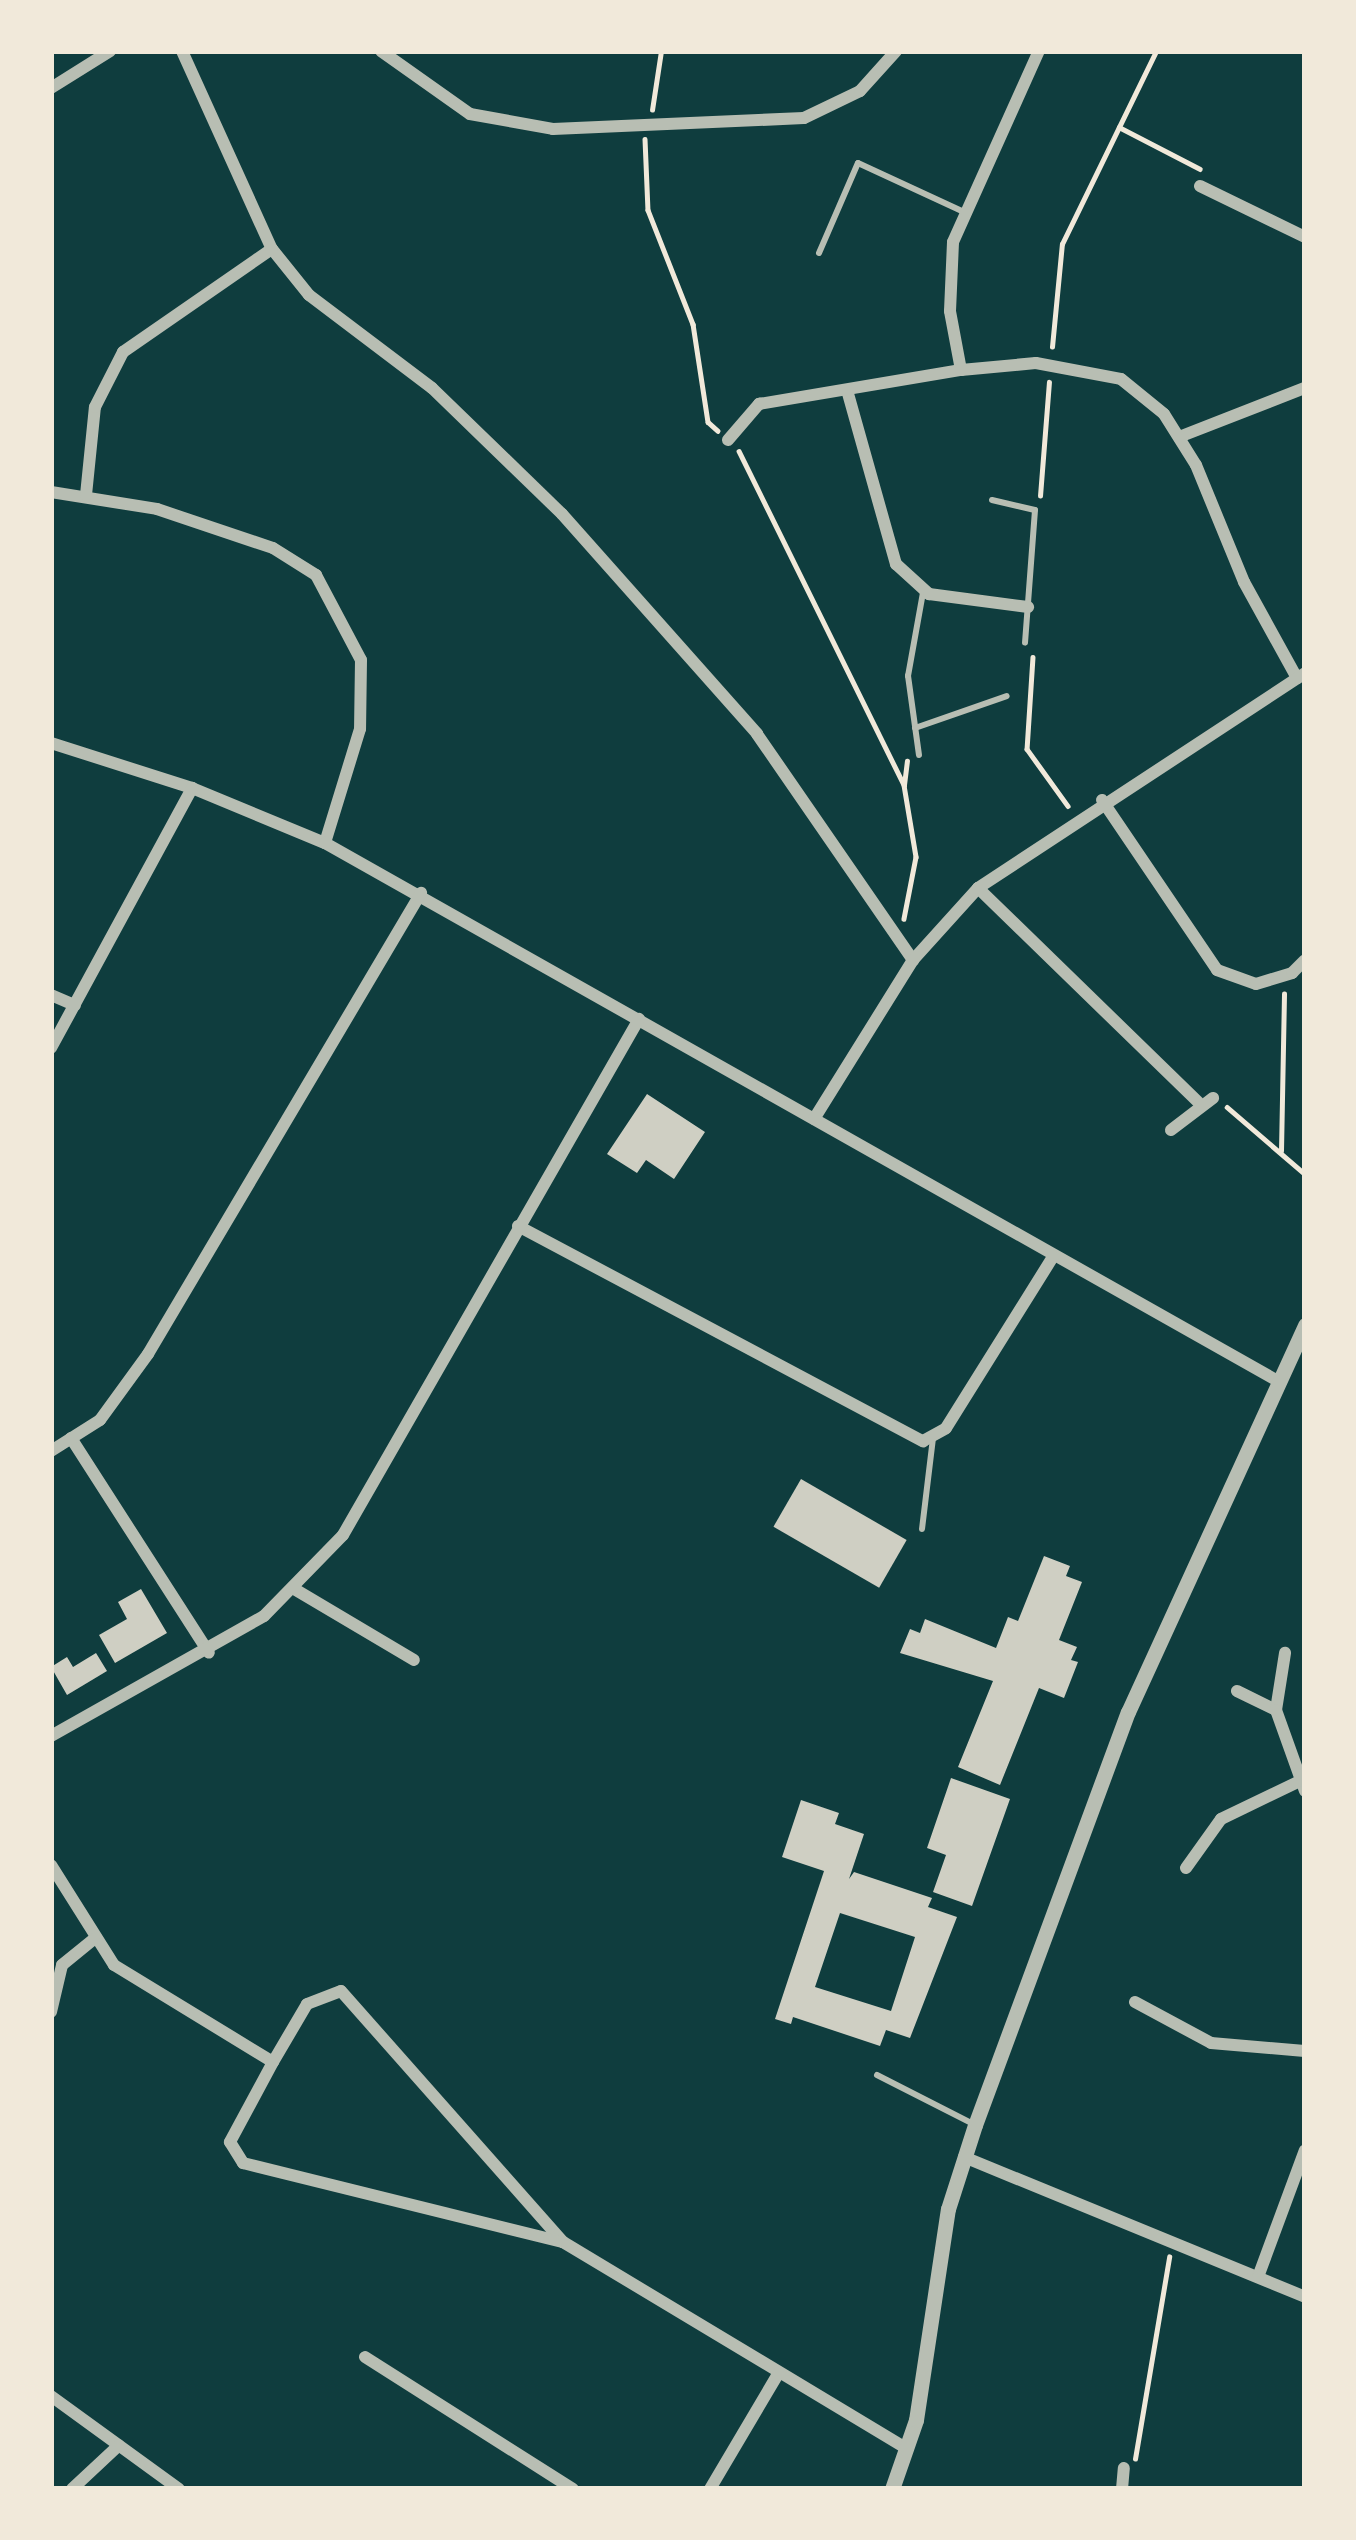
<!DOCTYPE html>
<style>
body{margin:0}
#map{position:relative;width:1356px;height:2540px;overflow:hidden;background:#0f3d3e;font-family:"Open Sans",sans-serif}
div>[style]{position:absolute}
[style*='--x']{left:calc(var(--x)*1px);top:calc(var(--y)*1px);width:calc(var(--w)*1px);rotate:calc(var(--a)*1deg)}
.building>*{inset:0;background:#cfcfc3;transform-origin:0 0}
.path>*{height:4.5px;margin:-2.25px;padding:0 2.25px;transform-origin:2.25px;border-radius:2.25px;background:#f1e9da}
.service>*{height:6px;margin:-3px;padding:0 3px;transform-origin:3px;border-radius:3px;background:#b8beb3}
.minor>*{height:12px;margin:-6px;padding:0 6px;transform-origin:6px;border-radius:6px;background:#b8beb3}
.tertiary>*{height:15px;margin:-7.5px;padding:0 7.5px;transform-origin:7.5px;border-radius:7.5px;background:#b8beb3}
span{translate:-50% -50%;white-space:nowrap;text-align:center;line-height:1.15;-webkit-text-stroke:12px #f1e9da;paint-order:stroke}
.frame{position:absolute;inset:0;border:54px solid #f1e9da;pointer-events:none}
</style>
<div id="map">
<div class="building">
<div style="clip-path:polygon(647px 1094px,705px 1132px,674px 1179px,646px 1160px,637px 1173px,607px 1154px)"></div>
<div style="left:801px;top:1479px;width:122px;height:55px;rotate:30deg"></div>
<div style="clip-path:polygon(1044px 1556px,1070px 1566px,1066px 1576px,1082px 1582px,1059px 1640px,1077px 1647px,1071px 1660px,1078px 1662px,1064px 1698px,1039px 1688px,1000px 1785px,958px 1767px,993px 1681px,900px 1653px,910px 1629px,920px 1633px,925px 1619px,996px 1648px,1008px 1617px,1018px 1621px)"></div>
<div style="clip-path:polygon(141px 1589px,167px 1633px,115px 1663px,99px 1635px,127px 1619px,118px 1602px)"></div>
<div style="clip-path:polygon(96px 1653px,107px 1671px,67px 1695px,51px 1667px,67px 1657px,73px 1667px)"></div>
<div style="clip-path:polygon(951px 1778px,1010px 1799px,972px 1906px,933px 1892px,946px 1855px,927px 1848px)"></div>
<div style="clip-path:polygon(evenodd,801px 1800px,839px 1813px,835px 1824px,864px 1834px,849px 1879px,854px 1872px,932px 1898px,928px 1907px,957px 1917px,910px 2038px,886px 2030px,880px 2046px,793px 2017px,791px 2024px,775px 2019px,824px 1871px,782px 1857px,801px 1800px,840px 1913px,915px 1937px,891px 2011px,815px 1987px,840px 1913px)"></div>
</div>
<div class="path">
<div style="--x:652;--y:110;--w:60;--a:-81.3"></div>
<div style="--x:1119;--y:127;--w:91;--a:27.4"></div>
<div style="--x:645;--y:139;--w:71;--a:87.6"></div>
<div style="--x:648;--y:210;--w:123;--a:68.5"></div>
<div style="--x:693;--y:324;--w:99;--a:81.3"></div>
<div style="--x:708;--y:422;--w:13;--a:42"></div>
<div style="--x:1052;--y:347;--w:103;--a:-84.5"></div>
<div style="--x:1062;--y:244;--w:215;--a:-64"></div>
<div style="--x:739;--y:451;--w:373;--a:63.7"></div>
<div style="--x:904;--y:785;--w:73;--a:80.5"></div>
<div style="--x:916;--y:857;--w:63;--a:101"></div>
<div style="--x:1040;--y:496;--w:114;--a:-85.5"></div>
<div style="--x:1033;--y:657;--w:92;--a:93.7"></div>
<div style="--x:1027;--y:749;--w:70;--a:54.3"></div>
<div style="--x:904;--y:785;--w:24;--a:-83"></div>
<div style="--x:1227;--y:1107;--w:103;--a:40.7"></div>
<div style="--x:1281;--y:1151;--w:157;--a:-88.9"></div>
<div style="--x:1135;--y:2459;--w:205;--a:-80.4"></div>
</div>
<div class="service">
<div style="--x:819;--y:253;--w:98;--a:-66.6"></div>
<div style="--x:858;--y:163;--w:115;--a:24.8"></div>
<div style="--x:992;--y:500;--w:44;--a:13.1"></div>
<div style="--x:1035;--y:510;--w:133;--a:94.3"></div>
<div style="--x:915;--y:728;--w:97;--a:-19.2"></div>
<div style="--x:919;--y:755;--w:80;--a:-97.9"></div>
<div style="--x:908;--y:676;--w:84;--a:-79.8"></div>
<div style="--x:922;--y:1529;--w:92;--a:-83.1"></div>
<div style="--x:877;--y:2075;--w:110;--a:27"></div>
</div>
<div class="minor">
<div style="--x:182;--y:51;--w:217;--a:65.6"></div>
<div style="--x:272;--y:249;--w:59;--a:51.2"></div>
<div style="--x:309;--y:295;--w:154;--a:37.1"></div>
<div style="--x:432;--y:388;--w:181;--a:44.1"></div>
<div style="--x:562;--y:514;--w:294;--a:48.4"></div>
<div style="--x:757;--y:734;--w:275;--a:55.4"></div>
<div style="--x:381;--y:51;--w:109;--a:35.3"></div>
<div style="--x:470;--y:114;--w:84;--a:10.2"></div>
<div style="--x:553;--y:129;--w:251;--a:-2.5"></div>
<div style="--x:804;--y:118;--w:62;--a:-25.7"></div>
<div style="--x:860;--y:91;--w:54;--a:-48"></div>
<div style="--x:51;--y:88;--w:70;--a:-32.1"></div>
<div style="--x:1200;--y:186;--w:117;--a:25.9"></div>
<div style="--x:961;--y:370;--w:60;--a:-100.6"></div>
<div style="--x:950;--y:311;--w:69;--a:-87.5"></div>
<div style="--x:953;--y:242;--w:209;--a:-65.8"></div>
<div style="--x:847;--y:390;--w:181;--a:74.3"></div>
<div style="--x:896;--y:564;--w:45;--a:42.3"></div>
<div style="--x:929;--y:594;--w:100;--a:7.5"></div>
<div style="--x:1179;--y:437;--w:135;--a:-21.3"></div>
<div style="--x:728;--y:440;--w:48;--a:-49.3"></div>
<div style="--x:759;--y:404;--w:205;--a:-9.6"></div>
<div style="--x:961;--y:370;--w:75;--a:-5.3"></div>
<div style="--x:1036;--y:363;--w:86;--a:10.7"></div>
<div style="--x:1121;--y:379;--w:55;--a:39.1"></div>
<div style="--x:1164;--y:414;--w:60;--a:57.9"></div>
<div style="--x:1196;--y:465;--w:126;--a:67.7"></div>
<div style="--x:1244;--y:582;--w:110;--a:61.1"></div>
<div style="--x:51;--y:492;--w:107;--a:9.1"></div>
<div style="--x:157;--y:509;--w:122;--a:18.6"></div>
<div style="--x:273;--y:548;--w:51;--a:32.1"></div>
<div style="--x:316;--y:575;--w:96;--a:62.1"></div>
<div style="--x:361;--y:660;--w:69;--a:90.8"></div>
<div style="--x:360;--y:729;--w:119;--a:107.1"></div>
<div style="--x:86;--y:495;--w:88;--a:-84.2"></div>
<div style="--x:95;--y:407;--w:62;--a:-63"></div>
<div style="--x:123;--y:352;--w:181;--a:-34.7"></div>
<div style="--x:51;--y:743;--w:148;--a:17.7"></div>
<div style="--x:192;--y:788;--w:144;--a:22.5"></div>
<div style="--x:325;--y:843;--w:1092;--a:29.45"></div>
<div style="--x:1102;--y:800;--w:205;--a:55.9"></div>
<div style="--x:1217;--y:970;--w:41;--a:19.7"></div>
<div style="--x:1256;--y:984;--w:38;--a:-17"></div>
<div style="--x:1292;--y:973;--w:18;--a:-45"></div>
<div style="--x:978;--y:888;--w:307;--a:44.2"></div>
<div style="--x:51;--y:995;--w:26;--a:23"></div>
<div style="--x:51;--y:1048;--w:296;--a:-61.5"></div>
<div style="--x:814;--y:1119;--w:187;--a:-58.1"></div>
<div style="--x:913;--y:960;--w:97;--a:-47.9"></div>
<div style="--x:978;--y:888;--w:391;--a:-33.3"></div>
<div style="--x:1171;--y:1130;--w:53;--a:-37.3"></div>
<div style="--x:518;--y:1226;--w:459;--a:28"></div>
<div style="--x:923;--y:1441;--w:26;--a:-29"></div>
<div style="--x:946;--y:1428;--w:202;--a:-58"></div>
<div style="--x:71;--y:1438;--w:255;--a:57.3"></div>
<div style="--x:51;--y:1451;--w:58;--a:-32.3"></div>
<div style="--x:100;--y:1420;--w:82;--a:-54"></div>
<div style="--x:148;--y:1354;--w:536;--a:-59.37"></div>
<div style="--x:296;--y:1590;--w:137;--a:30.7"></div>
<div style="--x:1237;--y:1691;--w:43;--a:26"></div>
<div style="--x:1276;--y:1710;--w:58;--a:-81"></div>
<div style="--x:1276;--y:1710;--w:86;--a:70.3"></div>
<div style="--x:51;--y:1736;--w:244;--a:-29.4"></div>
<div style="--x:264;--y:1616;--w:113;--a:-45.7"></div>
<div style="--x:343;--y:1535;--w:595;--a:-60.16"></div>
<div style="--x:51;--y:1865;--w:118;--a:57.8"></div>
<div style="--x:114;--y:1965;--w:186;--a:31.4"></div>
<div style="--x:273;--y:2062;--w:67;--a:-59.6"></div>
<div style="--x:307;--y:2004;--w:36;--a:-21"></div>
<div style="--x:341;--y:1991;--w:335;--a:48.5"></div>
<div style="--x:563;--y:2242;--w:402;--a:31"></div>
<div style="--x:1186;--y:1868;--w:60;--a:-54.5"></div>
<div style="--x:1221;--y:1819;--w:85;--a:-25.7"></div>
<div style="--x:1135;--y:2002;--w:86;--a:28.3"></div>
<div style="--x:1211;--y:2043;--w:94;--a:4.9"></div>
<div style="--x:51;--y:2012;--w:48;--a:-76.8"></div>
<div style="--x:62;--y:1965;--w:41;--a:-39.1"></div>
<div style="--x:273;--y:2062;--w:91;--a:118.3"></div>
<div style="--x:230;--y:2142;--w:25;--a:58"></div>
<div style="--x:243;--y:2163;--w:330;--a:13.9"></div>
<div style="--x:964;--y:2157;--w:369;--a:22.3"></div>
<div style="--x:1258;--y:2277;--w:135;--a:-69.7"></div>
<div style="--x:365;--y:2357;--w:246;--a:32.4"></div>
<div style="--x:51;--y:2396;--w:158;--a:36"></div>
<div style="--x:72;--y:2489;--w:64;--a:-43.1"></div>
<div style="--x:710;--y:2489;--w:134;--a:-59.4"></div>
<div style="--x:1122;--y:2489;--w:21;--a:-85"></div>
</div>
<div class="tertiary">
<div style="--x:892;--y:2489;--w:73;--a:-70.8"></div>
<div style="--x:916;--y:2420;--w:213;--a:-81.4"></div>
<div style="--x:948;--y:2209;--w:88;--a:-72.2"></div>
<div style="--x:975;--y:2125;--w:440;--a:-69.7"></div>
<div style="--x:1128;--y:1712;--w:426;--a:-65.4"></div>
</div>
<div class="frame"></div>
</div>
